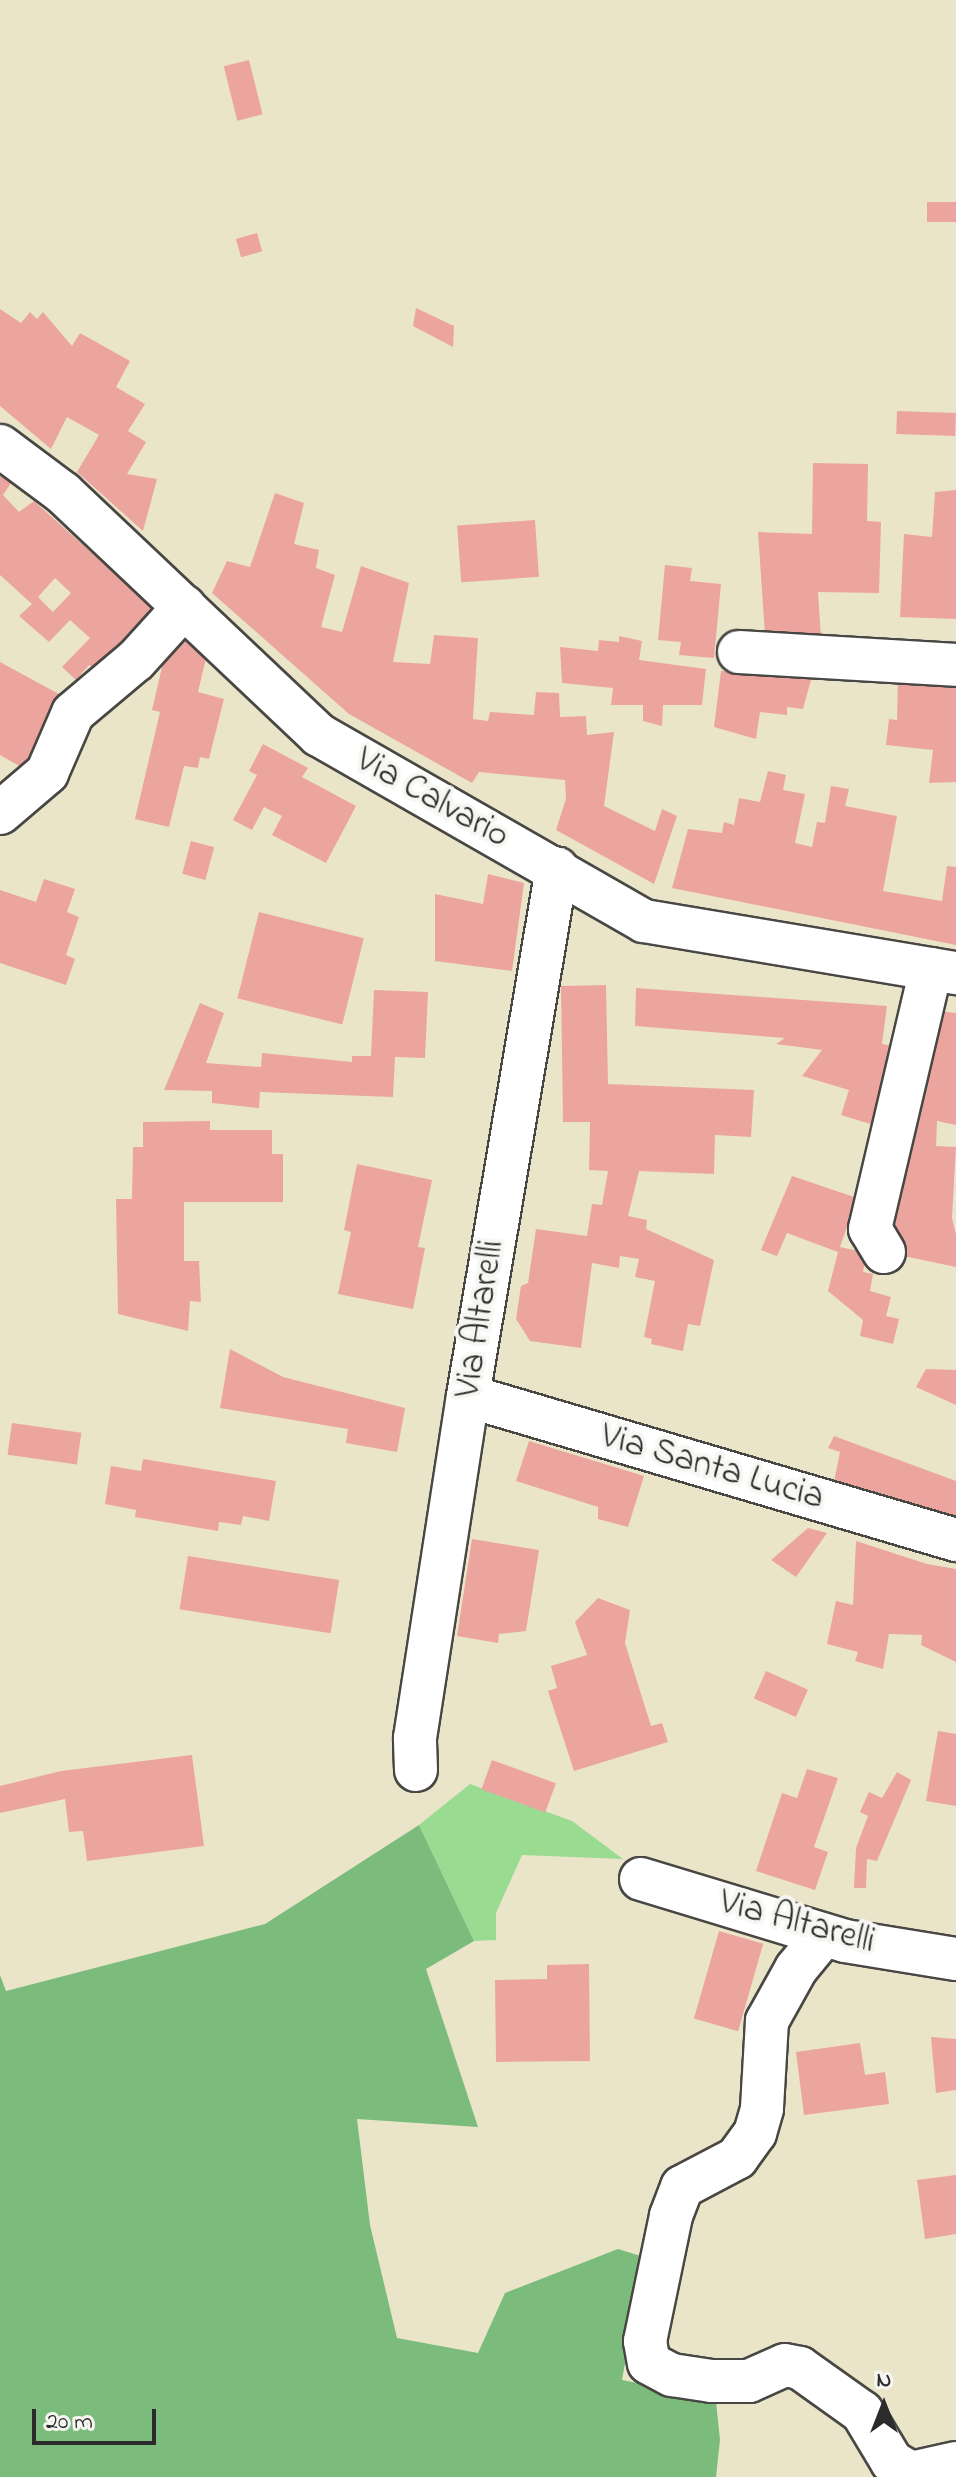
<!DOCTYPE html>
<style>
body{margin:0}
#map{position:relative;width:956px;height:2477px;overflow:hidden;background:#eae5c9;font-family:"Indie Flower",sans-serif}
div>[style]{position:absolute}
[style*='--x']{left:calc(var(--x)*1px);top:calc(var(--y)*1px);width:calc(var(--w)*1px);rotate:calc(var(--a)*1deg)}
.green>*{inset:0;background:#9adb92}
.forest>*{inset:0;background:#7bbb7c}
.building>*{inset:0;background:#eca59e;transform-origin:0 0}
.roads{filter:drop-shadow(2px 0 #484743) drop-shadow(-2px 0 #484743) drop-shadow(0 2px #484743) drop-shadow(0 -2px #484743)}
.minor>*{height:42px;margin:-21px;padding:0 21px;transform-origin:21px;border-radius:21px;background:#fff}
span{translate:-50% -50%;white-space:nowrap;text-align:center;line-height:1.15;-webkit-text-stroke:8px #f6f6f2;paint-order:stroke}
.street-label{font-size:36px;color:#2b2b2b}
.north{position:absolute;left:844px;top:2365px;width:80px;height:80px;-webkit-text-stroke:6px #f6f6f2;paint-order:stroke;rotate:0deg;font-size:22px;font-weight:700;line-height:32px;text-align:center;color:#2b2b2b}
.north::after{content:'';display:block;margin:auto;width:28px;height:36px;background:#2b2b2b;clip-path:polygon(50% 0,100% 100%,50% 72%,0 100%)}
.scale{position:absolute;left:32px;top:2409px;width:124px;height:36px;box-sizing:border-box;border:4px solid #2b2b2b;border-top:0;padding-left:10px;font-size:24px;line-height:28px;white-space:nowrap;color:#2b2b2b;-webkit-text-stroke:6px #f6f6f2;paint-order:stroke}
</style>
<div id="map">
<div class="green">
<div style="clip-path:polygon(470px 1784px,572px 1821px,623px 1859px,522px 1855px,496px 1913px,496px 1940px,474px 1941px,419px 1825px)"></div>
</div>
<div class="forest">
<div style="clip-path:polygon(419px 1825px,474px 1941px,426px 1969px,478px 2127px,357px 2119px,370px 2225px,397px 2338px,478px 2353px,505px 2293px,618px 2249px,644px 2257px,622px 2380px,684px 2392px,715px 2392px,720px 2440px,716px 2477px,0 2477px,0 1975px,6px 1991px,265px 1924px)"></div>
</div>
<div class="building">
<div style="left:249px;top:60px;width:56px;height:26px;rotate:76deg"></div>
<div style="left:956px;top:202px;width:20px;height:29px;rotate:90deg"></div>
<div style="left:257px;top:233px;width:19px;height:22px;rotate:74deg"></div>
<div style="clip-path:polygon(416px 308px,454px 326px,453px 347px,413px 326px)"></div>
<div style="clip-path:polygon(0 309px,21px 323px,30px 312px,37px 319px,43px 312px,72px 346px,80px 333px,130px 361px,116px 387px,145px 404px,128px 431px,146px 442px,127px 474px,157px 479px,143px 531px,77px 472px,99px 435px,67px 417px,51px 449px,0 406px)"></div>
<div style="left:897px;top:411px;width:59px;height:23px;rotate:2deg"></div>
<div style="clip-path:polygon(813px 463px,868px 464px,867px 521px,881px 522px,879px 593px,818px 592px,821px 638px,765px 635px,758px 532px,812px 534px)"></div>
<div style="clip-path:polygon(evenodd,0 476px,11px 483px,3px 495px,19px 512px,34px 501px,160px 614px,103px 677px,89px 665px,76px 680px,62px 667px,90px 638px,70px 620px,49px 642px,19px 616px,32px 604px,0 575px,0 476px,55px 578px,71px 593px,53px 612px,38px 597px,55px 578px)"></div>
<div style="clip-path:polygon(956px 490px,956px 619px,900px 617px,904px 534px,932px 537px,935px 492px)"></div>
<div style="clip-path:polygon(275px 493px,304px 503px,294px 544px,319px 550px,316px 568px,335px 575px,321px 627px,342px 632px,361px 566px,409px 583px,393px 662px,430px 664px,434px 635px,478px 638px,473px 719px,488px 721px,490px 712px,534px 715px,536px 692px,559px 693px,560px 717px,586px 716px,587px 735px,614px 732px,604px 806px,655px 831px,662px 809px,677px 816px,654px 884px,556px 830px,566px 799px,565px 780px,479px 772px,472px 783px,349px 714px,212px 593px,227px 561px,250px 567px)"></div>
<div style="left:535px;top:520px;width:57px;height:78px;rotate:86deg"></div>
<div style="clip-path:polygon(665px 565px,692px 568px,690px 581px,721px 584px,714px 658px,679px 655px,681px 642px,658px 640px)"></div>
<div style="clip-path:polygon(185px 636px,206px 658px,198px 692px,224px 699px,209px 759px,200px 757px,198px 768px,184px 766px,169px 827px,135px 819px,160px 712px,152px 710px,163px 663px)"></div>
<div style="clip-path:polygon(619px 636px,642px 641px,639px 660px,706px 669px,702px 705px,663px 705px,662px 726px,643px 721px,643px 705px,611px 705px,613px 688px,562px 683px,560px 647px,598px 651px,599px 640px,619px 642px)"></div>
<div style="clip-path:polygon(0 662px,68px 699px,28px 771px,0 755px)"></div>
<div style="clip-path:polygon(721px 671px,789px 674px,812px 676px,803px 709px,787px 707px,787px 715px,760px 712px,756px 739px,714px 727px)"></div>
<div style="clip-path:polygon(898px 678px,956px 682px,956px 782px,929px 783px,933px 750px,886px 745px,889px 719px,897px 720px)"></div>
<div style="clip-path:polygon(263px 744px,308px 768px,302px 777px,356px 806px,326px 863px,272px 835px,282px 816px,264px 807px,252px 830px,233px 820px,257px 775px,249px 771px)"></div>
<div style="clip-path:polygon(768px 771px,786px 775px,783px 790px,805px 794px,795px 843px,812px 847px,817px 822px,825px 823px,831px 786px,849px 789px,845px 806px,897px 816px,883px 891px,942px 901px,947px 866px,956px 867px,956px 945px,672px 888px,688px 829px,722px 833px,724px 822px,734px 825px,739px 798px,760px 802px)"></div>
<div style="left:191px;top:841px;width:24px;height:34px;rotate:15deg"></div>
<div style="clip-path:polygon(488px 874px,524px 883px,512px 971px,435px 961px,435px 894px,483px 904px)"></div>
<div style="clip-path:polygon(44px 879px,75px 889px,67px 912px,79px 917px,66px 955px,75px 959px,66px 985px,0 963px,0 890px,36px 902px)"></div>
<div style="left:259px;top:912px;width:108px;height:89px;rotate:14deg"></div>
<div style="clip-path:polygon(606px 985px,608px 1084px,754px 1090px,751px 1137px,715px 1135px,714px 1174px,639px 1171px,628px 1216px,647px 1220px,646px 1229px,714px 1260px,700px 1326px,688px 1324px,683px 1351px,651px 1344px,652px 1339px,644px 1337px,655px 1281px,635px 1277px,639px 1259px,620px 1256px,619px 1268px,592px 1263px,581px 1348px,530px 1341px,516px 1319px,521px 1286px,528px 1283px,536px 1229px,587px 1236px,592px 1204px,602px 1205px,608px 1171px,589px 1170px,590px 1122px,563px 1122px,561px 986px)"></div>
<div style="clip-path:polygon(636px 988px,887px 1006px,882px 1044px,899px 1047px,877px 1126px,841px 1115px,849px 1090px,802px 1076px,822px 1050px,776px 1044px,785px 1038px,635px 1026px)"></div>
<div style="clip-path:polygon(374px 990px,428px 992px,425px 1058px,395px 1057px,393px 1097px,260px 1092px,259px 1108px,212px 1103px,212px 1091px,164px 1090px,200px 1003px,224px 1013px,206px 1063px,261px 1067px,262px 1053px,352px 1062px,352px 1056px,371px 1056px)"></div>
<div style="clip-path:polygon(938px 1011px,956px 1013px,956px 1125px,937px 1121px,936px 1146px,956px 1147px,952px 1218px,956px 1235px,956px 1267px,894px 1254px,887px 1232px)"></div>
<div style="clip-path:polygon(210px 1121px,210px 1130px,272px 1130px,272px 1154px,283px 1154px,283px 1202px,184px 1202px,184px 1261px,199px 1261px,201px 1302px,190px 1301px,188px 1331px,118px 1314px,116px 1199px,132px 1199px,133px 1147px,143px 1147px,143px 1122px)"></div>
<div style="clip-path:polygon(357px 1164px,432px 1180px,418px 1247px,425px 1248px,413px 1309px,338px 1294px,351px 1232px,344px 1230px)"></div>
<div style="clip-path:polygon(792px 1176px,857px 1198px,840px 1247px,867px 1253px,863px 1272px,873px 1274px,870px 1291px,891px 1297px,886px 1316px,899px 1319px,893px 1344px,860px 1336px,863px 1320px,828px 1291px,838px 1252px,787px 1233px,777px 1256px,761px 1250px)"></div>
<div style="clip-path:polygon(230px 1349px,283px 1377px,405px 1408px,397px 1452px,346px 1443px,348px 1429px,220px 1408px)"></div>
<div style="clip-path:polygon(926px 1369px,956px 1370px,956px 1405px,916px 1387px)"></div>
<div style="left:12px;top:1423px;width:70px;height:32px;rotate:8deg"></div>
<div style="clip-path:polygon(834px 1436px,956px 1481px,956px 1520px,834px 1482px,840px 1452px,828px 1448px)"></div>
<div style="clip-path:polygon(529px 1441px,644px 1476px,628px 1527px,598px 1519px,598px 1507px,516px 1481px)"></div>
<div style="clip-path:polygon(143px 1459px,276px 1481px,269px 1521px,243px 1516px,241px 1525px,219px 1522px,218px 1531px,135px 1517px,136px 1510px,105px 1504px,111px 1466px,141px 1471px)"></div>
<div style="clip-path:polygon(808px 1528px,827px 1533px,796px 1577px,771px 1560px)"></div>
<div style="clip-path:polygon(472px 1539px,539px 1550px,526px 1631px,499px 1634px,498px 1643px,457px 1636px)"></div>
<div style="clip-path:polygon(856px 1541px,927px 1564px,956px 1569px,956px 1662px,921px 1645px,922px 1635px,889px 1634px,883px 1669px,855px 1661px,858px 1652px,827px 1644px,836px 1601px,853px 1605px)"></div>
<div style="left:188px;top:1556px;width:153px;height:54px;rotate:9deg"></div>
<div style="clip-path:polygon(598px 1598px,630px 1610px,625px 1643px,651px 1726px,662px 1723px,668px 1742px,574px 1771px,548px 1691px,557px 1688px,551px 1666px,587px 1655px,575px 1622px)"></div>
<div style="left:766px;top:1671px;width:46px;height:30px;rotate:24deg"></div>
<div style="clip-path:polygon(938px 1731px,956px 1734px,956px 1806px,926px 1801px)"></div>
<div style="clip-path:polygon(192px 1755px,204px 1846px,87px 1861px,83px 1831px,69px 1832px,65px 1799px,0 1813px,0 1786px,61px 1771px)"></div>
<div style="left:492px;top:1760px;width:68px;height:31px;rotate:20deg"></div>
<div style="clip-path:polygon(807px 1769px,838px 1778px,814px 1847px,828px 1852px,815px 1890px,756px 1871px,782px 1793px,797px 1798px)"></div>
<div style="clip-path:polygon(897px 1772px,911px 1780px,877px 1861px,867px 1859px,866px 1888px,854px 1888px,856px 1848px,868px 1816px,860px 1812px,869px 1792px,882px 1798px)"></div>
<div style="left:719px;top:1931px;width:46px;height:91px;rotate:16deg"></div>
<div style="clip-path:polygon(589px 1964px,590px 2061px,496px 2062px,495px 1980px,547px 1979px,547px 1965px)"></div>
<div style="clip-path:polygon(931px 2037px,956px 2039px,956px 2090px,936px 2093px)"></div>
<div style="clip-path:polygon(860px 2043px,865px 2075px,885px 2072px,889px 2104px,804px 2115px,796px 2052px)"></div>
<div style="clip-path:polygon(956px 2175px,956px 2234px,925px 2239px,917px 2180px)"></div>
</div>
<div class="roads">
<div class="minor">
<div style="--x:0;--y:446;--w:79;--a:36.7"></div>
<div style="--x:63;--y:493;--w:352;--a:43.4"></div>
<div style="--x:319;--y:735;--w:374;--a:29.8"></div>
<div style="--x:644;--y:921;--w:316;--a:9.5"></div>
<div style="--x:739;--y:652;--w:217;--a:3.4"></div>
<div style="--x:0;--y:813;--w:62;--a:-40.4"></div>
<div style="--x:47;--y:773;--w:65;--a:-66.6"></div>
<div style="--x:73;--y:713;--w:82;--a:-40.1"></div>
<div style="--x:136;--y:660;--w:72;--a:-47.8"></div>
<div style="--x:884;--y:1252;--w:27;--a:-121"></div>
<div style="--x:870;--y:1229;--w:267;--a:-76.8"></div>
<div style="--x:468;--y:1396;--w:509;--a:16.44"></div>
<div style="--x:416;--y:1770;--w:32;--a:-92"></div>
<div style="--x:415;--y:1738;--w:346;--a:-81.2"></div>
<div style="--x:468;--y:1396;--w:535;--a:-80.43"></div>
<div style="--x:641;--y:1879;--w:213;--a:16.9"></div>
<div style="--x:845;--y:1941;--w:112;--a:9.2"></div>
<div style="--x:824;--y:1935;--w:44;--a:129.5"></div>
<div style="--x:796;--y:1969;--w:60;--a:119.1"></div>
<div style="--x:767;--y:2021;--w:88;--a:93.3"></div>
<div style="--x:762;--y:2109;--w:25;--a:106"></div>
<div style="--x:755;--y:2133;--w:31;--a:126"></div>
<div style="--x:737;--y:2158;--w:62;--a:152.2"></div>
<div style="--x:682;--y:2187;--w:31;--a:111"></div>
<div style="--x:671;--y:2216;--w:128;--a:101.7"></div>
<div style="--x:645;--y:2341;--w:22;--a:80"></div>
<div style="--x:649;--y:2363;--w:26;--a:28"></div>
<div style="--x:672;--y:2375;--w:40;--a:8.5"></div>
<div style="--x:712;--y:2381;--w:37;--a:0"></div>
<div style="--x:749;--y:2381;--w:39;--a:-24"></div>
<div style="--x:785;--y:2365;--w:15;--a:11"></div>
<div style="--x:800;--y:2368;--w:76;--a:35.4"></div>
<div style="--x:862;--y:2412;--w:58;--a:59"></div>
<div style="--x:892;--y:2462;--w:22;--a:30"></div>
<div style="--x:911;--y:2473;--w:46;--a:-12.5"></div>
</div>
</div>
<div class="street-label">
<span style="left:432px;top:799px;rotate:29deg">Via Calvario</span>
<span style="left:481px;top:1319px;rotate:-81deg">Via Altarelli</span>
<span style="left:712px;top:1468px;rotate:16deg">Via Santa Lucia</span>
<span style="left:797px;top:1923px;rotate:15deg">Via Altarelli</span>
</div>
<div class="north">N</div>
<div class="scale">20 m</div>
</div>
